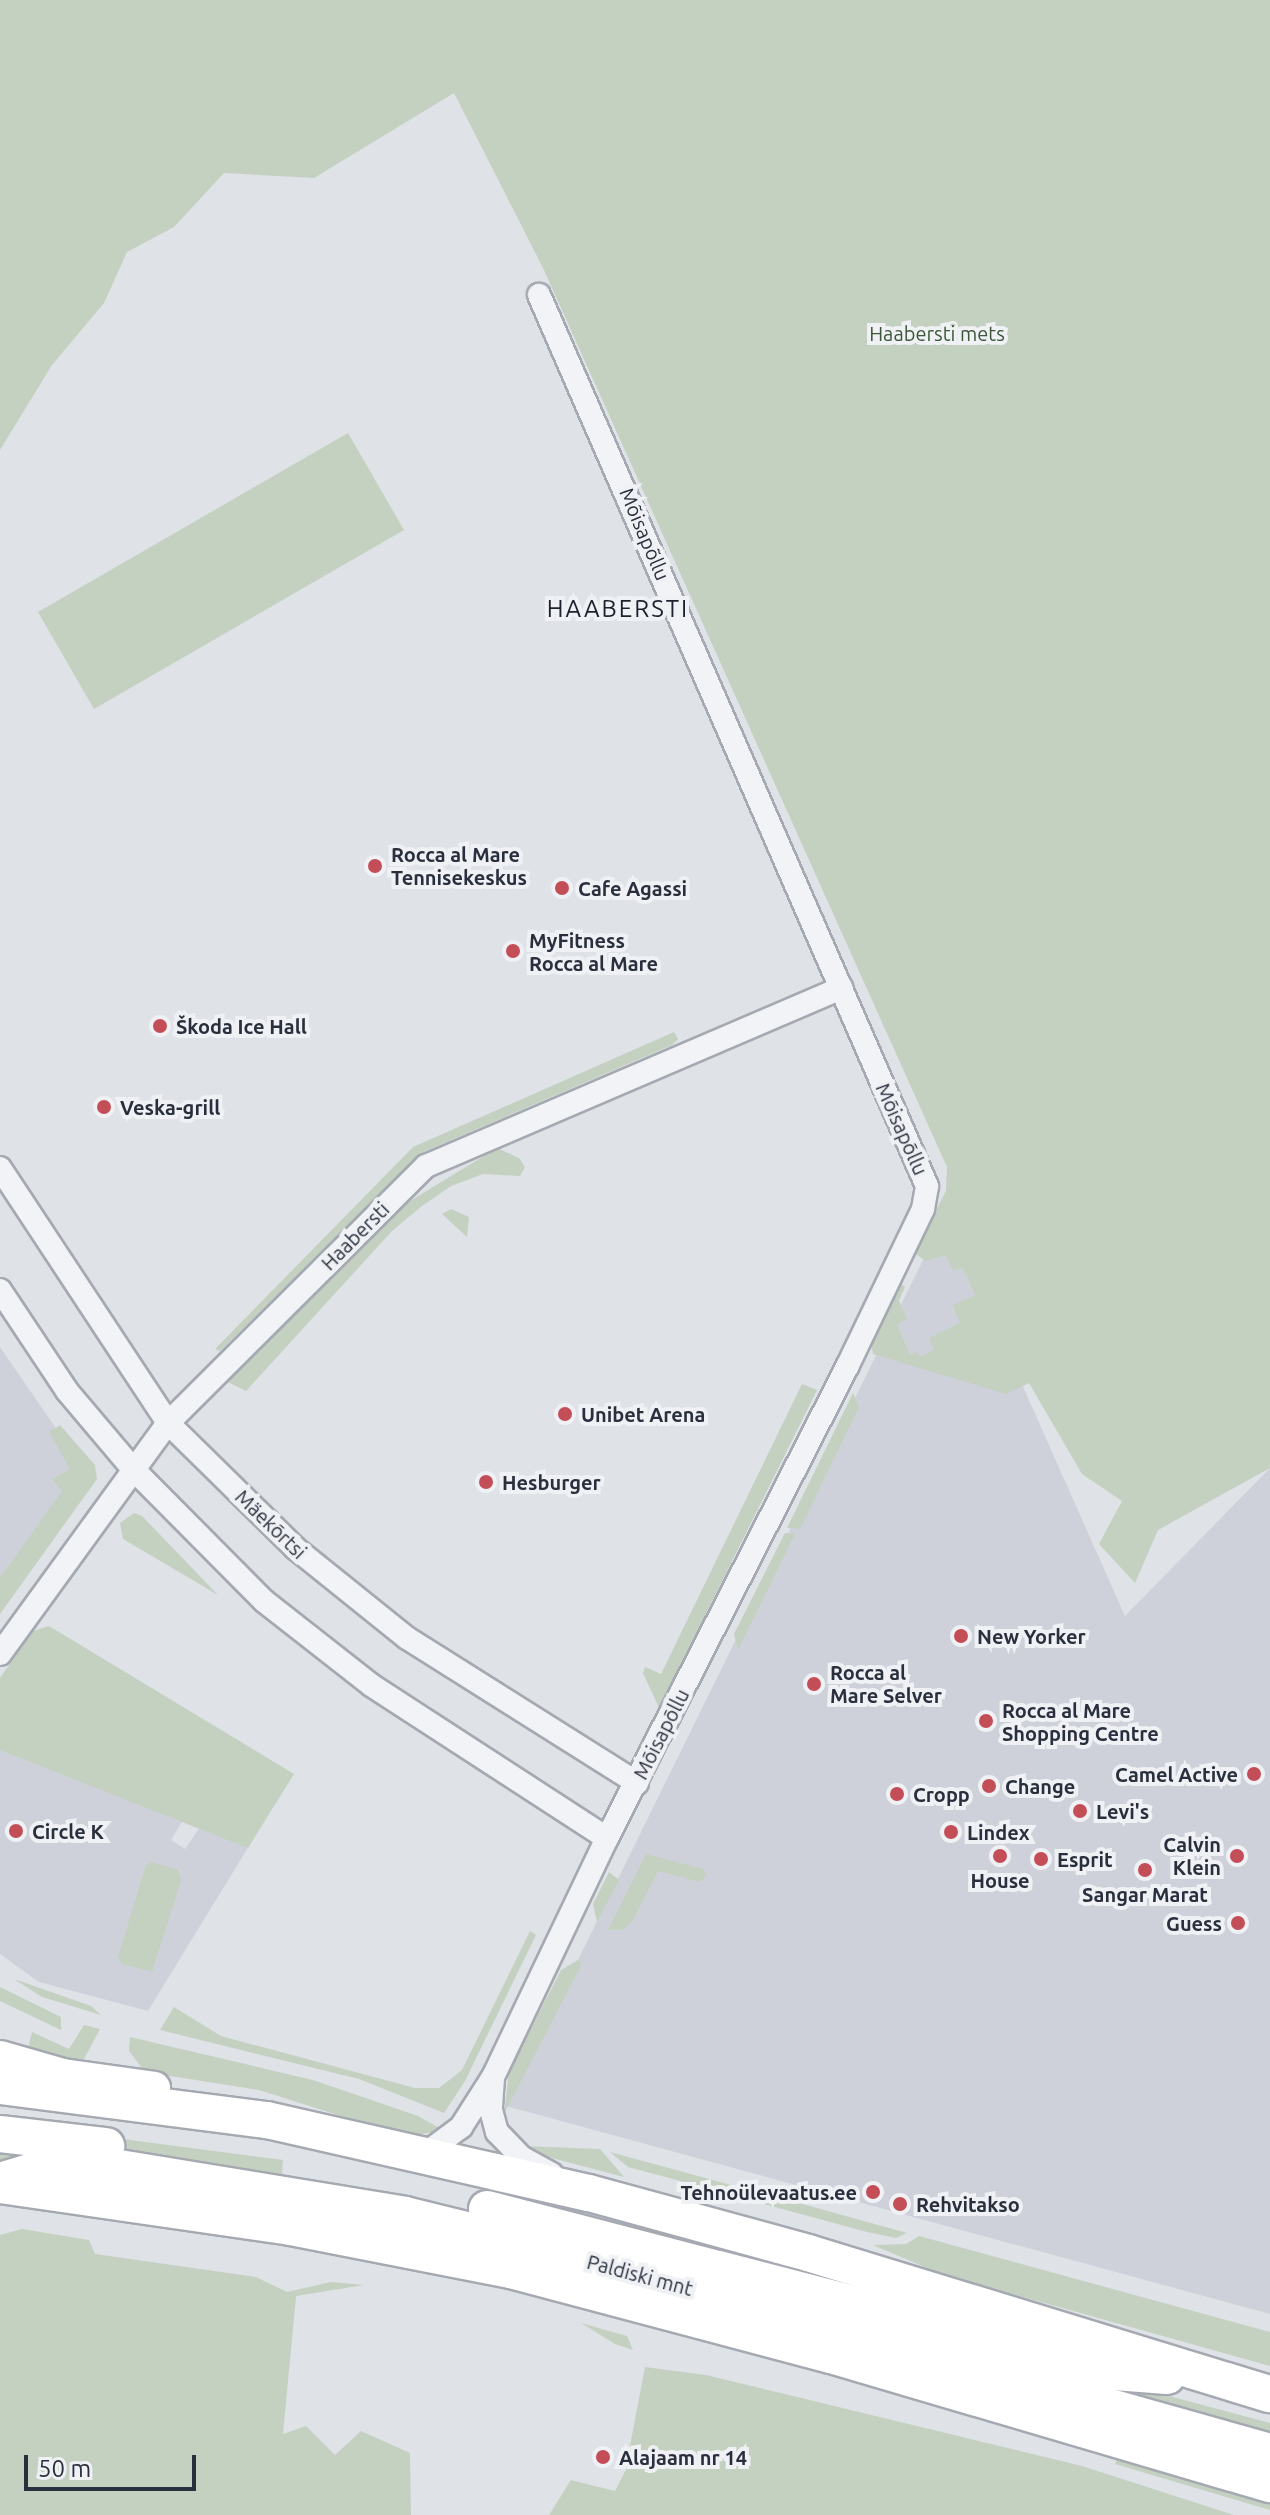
<!DOCTYPE html>
<meta charset="utf-8">
<style>
body{margin:0}
#map{position:relative;width:1270px;height:2515px;overflow:hidden;background:#dfe2e7;font-family:Ubuntu,sans-serif}
div>[style]{position:absolute}
[style*='--x']{left:calc(var(--x)*1px);top:calc(var(--y)*1px);width:calc(var(--w)*1px);rotate:calc(var(--a)*1deg)}
.built>*{inset:0;background:#ced1d9}
.green>*{inset:0;background:#c4d1c1;transform-origin:0 0}
.roads{filter:drop-shadow(2px 0 #a5a9b1) drop-shadow(-2px 0 #a5a9b1) drop-shadow(0 2px #a5a9b1) drop-shadow(0 -2px #a5a9b1)}
.minor>*{height:22px;margin:-11px;padding:0 11px;transform-origin:11px;border-radius:11px;background:#f2f3f6}
.secondary>*{height:32px;margin:-16px;padding:0 16px;transform-origin:16px;border-radius:16px;background:#fff}
.primary>*{height:36px;margin:-18px;padding:0 18px;transform-origin:18px;border-radius:18px;background:#fff}
.dots>*{width:22px;height:22px;translate:-50% -50%;box-sizing:border-box;border:4px solid #eff1f5;border-radius:50%}
span{translate:-50% -50%;white-space:nowrap;text-align:center;line-height:1.15;-webkit-text-stroke:8px #eff1f5;paint-order:stroke}
.park-label{font-size:20px;color:#3c5838}
.street-label{font-size:20px;color:#2a2f3d}
.poi-label{font-size:20px;color:#2a2f3d;font-weight:700}
.left{translate:0 -50%;text-align:left}
.right{translate:-100% -50%;text-align:right}
.quarter-label{font-size:24px;color:#1c212e;letter-spacing:2px}
.scale{position:absolute;left:24px;top:2455px;width:172px;height:36px;box-sizing:border-box;border:4px solid #2a2f3d;border-top:0;padding-left:10px;font-size:24px;line-height:28px;white-space:nowrap;color:#2a2f3d;-webkit-text-stroke:6px #eff1f5;paint-order:stroke}
</style>
<div id="map">
<div class="built">
<div style="clip-path:polygon(955px 1234px,1125px 1616px,1270px 1468px,1270px 2314px,506px 2106px,925px 1256px)"></div>
<div style="clip-path:polygon(0 1347px,86px 1472px,0 1593px)"></div>
<div style="clip-path:polygon(0 1748px,183px 1820px,171px 1840px,185px 1849px,200px 1827px,249px 1846px,148px 2011px,39px 1982px,0 1954px)"></div>
</div>
<div class="green">
<div style="clip-path:polygon(0 0,1270px 0,1270px 1468px,1158px 1530px,1135px 1583px,1099px 1544px,1122px 1501px,1082px 1474px,1029px 1383px,1006px 1394px,873px 1354px,870px 1338px,898px 1281px,905px 1287px,899px 1301px,907px 1319px,897px 1324px,910px 1355px,917px 1352px,920px 1357px,934px 1350px,929px 1338px,960px 1323px,953px 1305px,975px 1295px,963px 1268px,953px 1271px,946px 1255px,925px 1261px,914px 1252px,946px 1191px,947px 1167px,543px 268px,454px 93px,314px 178px,224px 173px,174px 227px,127px 252px,104px 303px,52px 365px,0 450px)"></div>
<div style="left:348px;top:433px;width:112px;height:358px;rotate:60deg"></div>
<div style="clip-path:polygon(674px 1032px,678px 1039px,672px 1045px,421px 1153px,220px 1351px,215px 1349px,413px 1147px)"></div>
<div style="clip-path:polygon(497px 1148px,519px 1158px,525px 1167px,520px 1176px,483px 1174px,451px 1186px,422px 1206px,392px 1231px,246px 1391px,226px 1381px,370px 1235px,410px 1201px)"></div>
<div style="clip-path:polygon(451px 1209px,469px 1217px,467px 1237px,442px 1214px)"></div>
<div style="clip-path:polygon(802px 1384px,817px 1390px,659px 1708px,643px 1673px,645px 1667px,661px 1674px)"></div>
<div style="clip-path:polygon(853px 1393px,859px 1407px,800px 1529px,787px 1528px)"></div>
<div style="clip-path:polygon(60px 1425px,95px 1465px,97px 1479px,0 1614px,0 1578px,62px 1491px,52px 1479px,70px 1469px,49px 1432px)"></div>
<div style="clip-path:polygon(134px 1513px,142px 1516px,218px 1595px,123px 1539px,120px 1523px)"></div>
<div style="clip-path:polygon(785px 1533px,795px 1534px,738px 1650px,734px 1634px)"></div>
<div style="clip-path:polygon(49px 1626px,294px 1774px,248px 1848px,0 1750px,0 1678px,33px 1631px)"></div>
<div style="clip-path:polygon(646px 1854px,703px 1869px,707px 1875px,700px 1882px,658px 1871px,632px 1922px,622px 1930px,608px 1930px)"></div>
<div style="clip-path:polygon(152px 1862px,178px 1870px,181px 1881px,152px 1972px,122px 1964px,118px 1957px,146px 1865px)"></div>
<div style="clip-path:polygon(609px 1872px,619px 1880px,597px 1922px,593px 1904px)"></div>
<div style="clip-path:polygon(530px 1931px,536px 1935px,465px 2081px,444px 2113px,359px 2079px,160px 2030px,174px 2007px,221px 2036px,415px 2088px,439px 2088px,462px 2070px)"></div>
<div style="clip-path:polygon(578px 1960px,582px 1964px,504px 2114px,509px 2072px,561px 1970px)"></div>
<div style="clip-path:polygon(14px 1979px,91px 2006px,101px 2015px,42px 1997px)"></div>
<div style="clip-path:polygon(0 1987px,61px 2017px,61px 2030px,0 2001px)"></div>
<div style="clip-path:polygon(84px 2025px,100px 2029px,84px 2059px,56px 2058px,28px 2049px,32px 2032px,69px 2049px)"></div>
<div style="clip-path:polygon(130px 2037px,313px 2080px,418px 2116px,443px 2130px,407px 2137px,259px 2090px,145px 2072px,129px 2051px)"></div>
<div style="clip-path:polygon(0 2123px,283px 2160px,281px 2187px,0 2173px)"></div>
<div style="clip-path:polygon(523px 2146px,600px 2149px,624px 2177px,533px 2153px)"></div>
<div style="clip-path:polygon(610px 2152px,731px 2185px,729px 2194px,628px 2167px)"></div>
<div style="clip-path:polygon(741px 2187px,907px 2233px,896px 2238px,867px 2232px,738px 2197px)"></div>
<div style="clip-path:polygon(22px 2229px,89px 2240px,95px 2254px,256px 2277px,287px 2292px,331px 2282px,364px 2285px,296px 2296px,283px 2434px,306px 2426px,335px 2455px,361px 2431px,410px 2453px,411px 2515px,0 2515px,0 2235px)"></div>
<div style="clip-path:polygon(919px 2236px,1270px 2332px,1270px 2366px,941px 2274px,873px 2245px,906px 2244px)"></div>
<div style="clip-path:polygon(581px 2323px,627px 2336px,633px 2350px,615px 2344px)"></div>
<div style="clip-path:polygon(1024px 2366px,1098px 2377px,1270px 2423px,1270px 2438px)"></div>
<div style="clip-path:polygon(645px 2367px,706px 2375px,1082px 2466px,1234px 2515px,549px 2515px,571px 2480px,615px 2491px,635px 2452px,629px 2451px)"></div>
<div style="clip-path:polygon(1119px 2456px,1270px 2502px,1270px 2510px,1115px 2464px)"></div>
</div>
<div class="roads">
<div class="minor">
<div style="--x:0;--y:1168;--w:305;--a:56.6"></div>
<div style="--x:168;--y:1423;--w:178;--a:44.5"></div>
<div style="--x:295;--y:1548;--w:144;--a:38.8"></div>
<div style="--x:407;--y:1638;--w:272;--a:32.2"></div>
<div style="--x:0;--y:1290;--w:121;--a:56.4"></div>
<div style="--x:67;--y:1391;--w:101;--a:49.8"></div>
<div style="--x:132;--y:1468;--w:187;--a:45.2"></div>
<div style="--x:264;--y:1601;--w:136;--a:38.1"></div>
<div style="--x:371;--y:1685;--w:281;--a:33"></div>
<div style="--x:0;--y:1654;--w:286;--a:-54"></div>
<div style="--x:168;--y:1423;--w:364;--a:-44.9"></div>
<div style="--x:426;--y:1166;--w:452;--a:-23.2"></div>
<div style="--x:493;--y:2078;--w:32;--a:94"></div>
<div style="--x:491;--y:2110;--w:23;--a:75"></div>
<div style="--x:497;--y:2132;--w:35;--a:46"></div>
<div style="--x:521;--y:2157;--w:35;--a:29"></div>
<div style="--x:422;--y:2156;--w:49;--a:-36.6"></div>
<div style="--x:461;--y:2127;--w:59;--a:-57.4"></div>
<div style="--x:493;--y:2077;--w:265;--a:-64.5"></div>
<div style="--x:607;--y:1838;--w:529;--a:-63"></div>
<div style="--x:847;--y:1367;--w:175;--a:-64.3"></div>
<div style="--x:923;--y:1209;--w:23;--a:-80"></div>
<div style="--x:927;--y:1186;--w:972;--a:-113.53"></div>
</div>
<div class="secondary">
<div style="--x:0;--y:2057;--w:66;--a:15.9"></div>
<div style="--x:63;--y:2075;--w:92;--a:8.1"></div>
</div>
<div class="primary">
<div style="--x:0;--y:2086;--w:269;--a:7.3"></div>
<div style="--x:267;--y:2120;--w:330;--a:12.8"></div>
<div style="--x:589;--y:2193;--w:227;--a:15.3"></div>
<div style="--x:808;--y:2253;--w:483;--a:17"></div>
<div style="--x:0;--y:2134;--w:107;--a:6.5"></div>
<div style="--x:0;--y:2181;--w:51;--a:-17"></div>
<div style="--x:49;--y:2166;--w:52;--a:-1.1"></div>
<div style="--x:101;--y:2165;--w:308;--a:9.3"></div>
<div style="--x:405;--y:2215;--w:180;--a:13.8"></div>
<div style="--x:580;--y:2258;--w:717;--a:15.7"></div>
<div style="--x:0;--y:2185;--w:294;--a:8.2"></div>
<div style="--x:291;--y:2227;--w:224;--a:11.1"></div>
<div style="--x:511;--y:2270;--w:331;--a:14.9"></div>
<div style="--x:831;--y:2355;--w:458;--a:16.4"></div>
<div style="--x:487;--y:2209;--w:649;--a:14.55"></div>
<div style="--x:1115;--y:2372;--w:52;--a:4.4"></div>
</div>
</div>
<div class="dots">
<div style="left:375px;top:866px;background:#c34e57"></div>
<div style="left:562px;top:888px;background:#c34e57"></div>
<div style="left:513px;top:951px;background:#c34e57"></div>
<div style="left:160px;top:1026px;background:#c34e57"></div>
<div style="left:104px;top:1107px;background:#c34e57"></div>
<div style="left:565px;top:1414px;background:#c34e57"></div>
<div style="left:486px;top:1482px;background:#c34e57"></div>
<div style="left:961px;top:1636px;background:#c34e57"></div>
<div style="left:814px;top:1684px;background:#c34e57"></div>
<div style="left:986px;top:1721px;background:#c34e57"></div>
<div style="left:1254px;top:1774px;background:#c34e57"></div>
<div style="left:989px;top:1786px;background:#c34e57"></div>
<div style="left:897px;top:1794px;background:#c34e57"></div>
<div style="left:1080px;top:1811px;background:#c34e57"></div>
<div style="left:16px;top:1831px;background:#c34e57"></div>
<div style="left:951px;top:1832px;background:#c34e57"></div>
<div style="left:1000px;top:1856px;background:#c34e57"></div>
<div style="left:1237px;top:1856px;background:#c34e57"></div>
<div style="left:1041px;top:1859px;background:#c34e57"></div>
<div style="left:1145px;top:1870px;background:#c34e57"></div>
<div style="left:1238px;top:1923px;background:#c34e57"></div>
<div style="left:873px;top:2192px;background:#c34e57"></div>
<div style="left:900px;top:2204px;background:#c34e57"></div>
<div style="left:603px;top:2457px;background:#c34e57"></div>
</div>
<div class="park-label">
<span style="left:937px;top:333px">Haabersti mets</span>
</div>
<div class="street-label">
<span style="left:645px;top:534px;rotate:67deg">Mõisapõllu</span>
<span style="left:902px;top:1129px;rotate:66deg">Mõisapõllu</span>
<span style="left:355px;top:1236px;rotate:-45deg">Haabersti</span>
<span style="left:271px;top:1524px;rotate:44deg">Mäekõrtsi</span>
<span style="left:661px;top:1734px;rotate:-63deg">Mõisapõllu</span>
<span style="left:640px;top:2275px;rotate:15deg">Paldiski mnt</span>
</div>
<div class="poi-label">
<span class="left" style="left:391px;top:866px">Rocca al Mare<br>Tennisekeskus</span>
<span class="left" style="left:578px;top:888px">Cafe Agassi</span>
<span class="left" style="left:529px;top:952px">MyFitness<br>Rocca al Mare</span>
<span class="left" style="left:176px;top:1026px">Škoda Ice Hall</span>
<span class="left" style="left:120px;top:1107px">Veska-grill</span>
<span class="left" style="left:581px;top:1414px">Unibet Arena</span>
<span class="left" style="left:502px;top:1482px">Hesburger</span>
<span class="left" style="left:977px;top:1636px">New Yorker</span>
<span class="left" style="left:830px;top:1684px">Rocca al<br>Mare Selver</span>
<span class="left" style="left:1002px;top:1722px">Rocca al Mare<br>Shopping Centre</span>
<span class="right" style="left:1238px;top:1774px">Camel Active</span>
<span class="left" style="left:1005px;top:1786px">Change</span>
<span class="left" style="left:913px;top:1794px">Cropp</span>
<span class="left" style="left:1096px;top:1811px">Levi's</span>
<span class="left" style="left:32px;top:1831px">Circle K</span>
<span class="left" style="left:967px;top:1832px">Lindex</span>
<span class="right" style="left:1221px;top:1856px">Calvin<br>Klein</span>
<span class="left" style="left:1057px;top:1859px">Esprit</span>
<span style="left:1000px;top:1880px">House</span>
<span style="left:1145px;top:1894px">Sangar Marat</span>
<span class="right" style="left:1222px;top:1923px">Guess</span>
<span class="right" style="left:857px;top:2192px">Tehnoülevaatus.ee</span>
<span class="left" style="left:916px;top:2204px">Rehvitakso</span>
<span class="left" style="left:619px;top:2457px">Alajaam nr 14</span>
</div>
<div class="quarter-label">
<span style="left:618px;top:609px">HAABERSTI</span>
</div>
<div class="scale">50 m</div>
</div>
